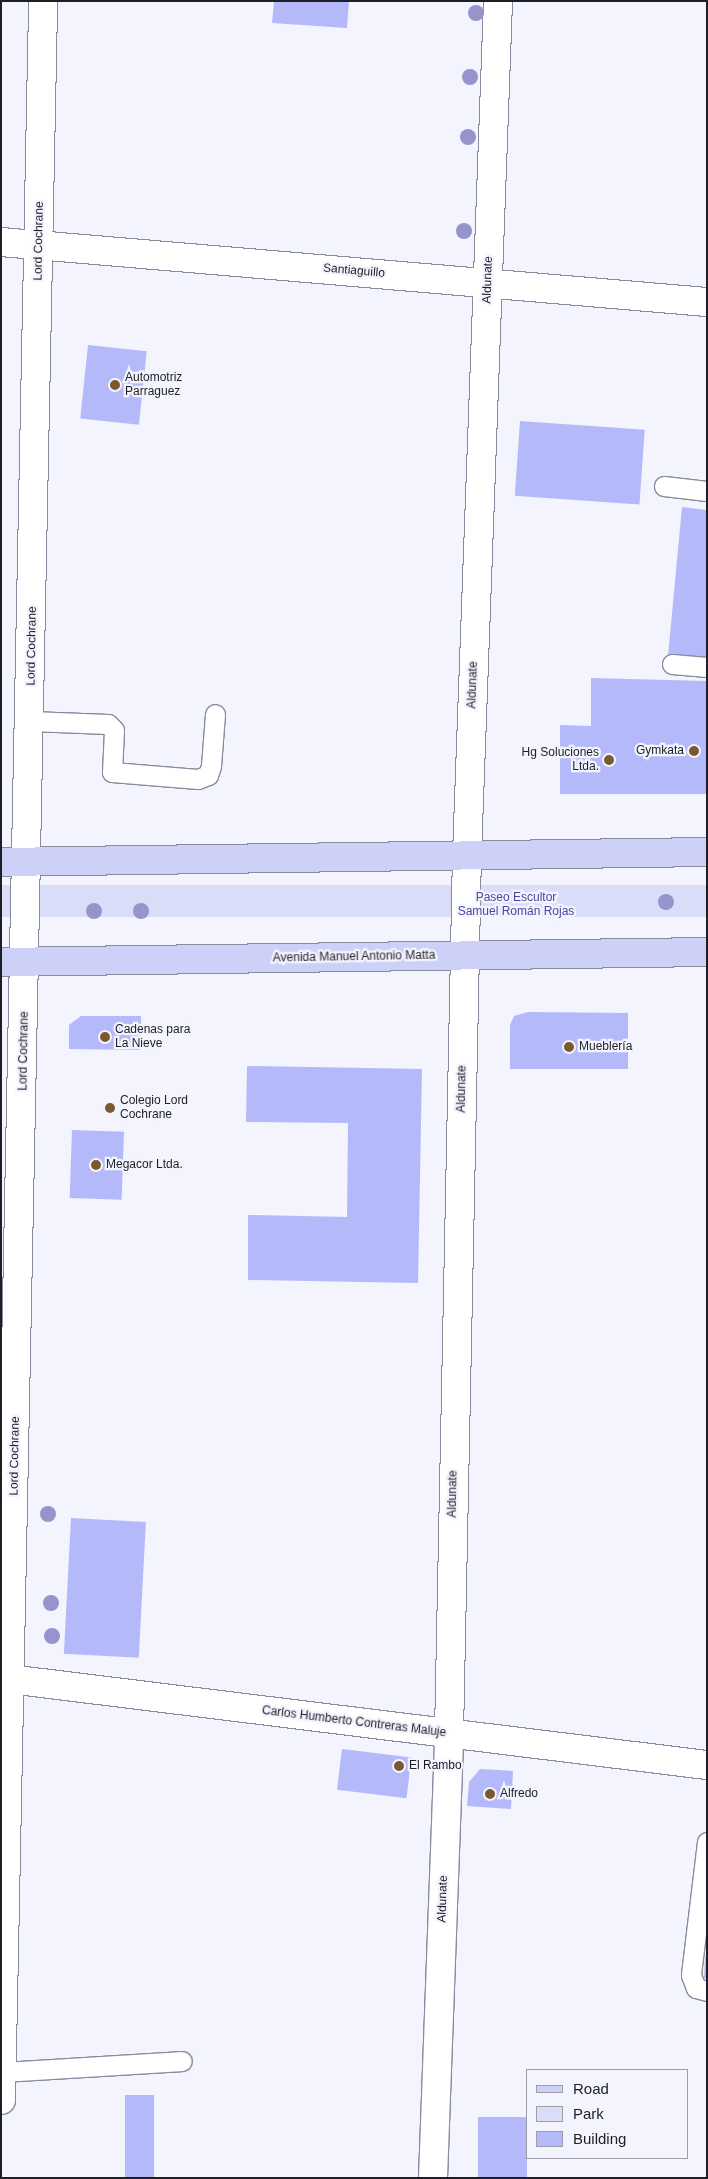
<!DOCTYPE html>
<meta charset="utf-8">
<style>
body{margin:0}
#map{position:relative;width:708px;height:2179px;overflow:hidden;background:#f3f4fd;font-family:Helvetica,sans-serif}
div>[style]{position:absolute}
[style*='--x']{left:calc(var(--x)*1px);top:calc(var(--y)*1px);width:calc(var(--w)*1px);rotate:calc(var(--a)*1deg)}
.green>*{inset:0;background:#d9ddf8;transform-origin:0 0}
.building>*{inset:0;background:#b4b9f9;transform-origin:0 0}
.roads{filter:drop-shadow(1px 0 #888b9e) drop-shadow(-1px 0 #888b9e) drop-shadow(0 1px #888b9e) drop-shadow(0 -1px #888b9e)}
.lane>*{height:19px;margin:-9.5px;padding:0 9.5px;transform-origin:9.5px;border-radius:9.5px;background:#fff}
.street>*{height:28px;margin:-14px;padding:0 14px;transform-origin:14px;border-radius:14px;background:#fff}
.secondary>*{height:28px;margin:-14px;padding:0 14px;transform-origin:14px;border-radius:14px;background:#fff}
.primary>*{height:28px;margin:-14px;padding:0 14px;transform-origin:14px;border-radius:14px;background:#cdd0f7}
.trees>*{width:16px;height:16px;margin:-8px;border-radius:50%;background:#9694ca}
.dots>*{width:14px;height:14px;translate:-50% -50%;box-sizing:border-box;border:2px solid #f3f4fd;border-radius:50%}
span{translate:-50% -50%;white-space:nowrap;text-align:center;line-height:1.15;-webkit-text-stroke:4.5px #f3f4fd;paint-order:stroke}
.street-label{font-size:12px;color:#1d1e26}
.poi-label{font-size:12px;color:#1d1e26}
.left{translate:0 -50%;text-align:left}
.right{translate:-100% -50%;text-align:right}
.park-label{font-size:12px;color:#4946a1}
.frame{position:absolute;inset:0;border:2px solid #1d1e26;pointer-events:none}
.legend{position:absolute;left:526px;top:2069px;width:162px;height:90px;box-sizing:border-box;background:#f3f4fd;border:1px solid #9d9ea7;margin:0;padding:6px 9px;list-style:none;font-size:15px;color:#1d1e26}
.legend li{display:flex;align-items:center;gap:10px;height:25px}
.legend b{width:25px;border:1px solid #9d9ea7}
</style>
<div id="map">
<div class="green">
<div style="left:707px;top:885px;width:32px;height:706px;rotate:90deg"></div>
</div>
<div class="building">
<div style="clip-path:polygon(274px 1px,349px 1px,347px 28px,272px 23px)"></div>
<div style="left:88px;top:345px;width:59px;height:74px;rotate:6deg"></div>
<div style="left:520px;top:421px;width:125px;height:75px;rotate:4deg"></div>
<div style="clip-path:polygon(682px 507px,707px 510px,707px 660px,668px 656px)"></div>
<div style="clip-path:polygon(591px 678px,707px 681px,707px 794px,560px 794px,560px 725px,591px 726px)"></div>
<div style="clip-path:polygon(528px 1012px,628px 1013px,628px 1069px,510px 1069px,510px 1025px,514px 1016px)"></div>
<div style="clip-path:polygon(81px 1016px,141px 1016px,141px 1050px,69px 1049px,69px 1025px)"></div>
<div style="clip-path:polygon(247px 1066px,422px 1069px,418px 1283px,248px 1280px,248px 1215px,347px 1217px,348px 1123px,246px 1122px)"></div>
<div style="left:72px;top:1130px;width:52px;height:68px;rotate:2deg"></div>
<div style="left:71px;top:1518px;width:75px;height:136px;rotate:3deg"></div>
<div style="left:342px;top:1749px;width:70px;height:41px;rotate:7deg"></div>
<div style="clip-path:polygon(480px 1769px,513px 1771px,511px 1809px,467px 1806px,469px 1782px)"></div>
<div style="clip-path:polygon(705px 1957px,707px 1957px,707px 1979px,704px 1978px)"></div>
<div style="left:154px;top:2095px;width:83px;height:29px;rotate:90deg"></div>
<div style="left:478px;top:2117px;width:49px;height:61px"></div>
</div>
<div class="roads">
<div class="lane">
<div style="--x:664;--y:486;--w:43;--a:6.6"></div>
<div style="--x:672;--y:664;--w:35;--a:5"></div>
<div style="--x:30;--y:721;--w:78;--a:2.2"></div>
<div style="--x:108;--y:724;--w:8;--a:45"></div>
<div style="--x:114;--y:730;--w:42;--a:92.7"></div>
<div style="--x:112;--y:772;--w:86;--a:4.7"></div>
<div style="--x:198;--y:779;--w:11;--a:-22"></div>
<div style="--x:208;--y:775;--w:9;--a:-72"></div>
<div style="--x:211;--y:766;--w:52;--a:-85.6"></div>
<div style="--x:707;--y:1842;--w:134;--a:96.9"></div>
<div style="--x:691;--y:1975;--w:14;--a:69"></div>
<div style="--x:696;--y:1988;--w:11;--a:15"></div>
<div style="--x:2;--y:2072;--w:180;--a:-3.5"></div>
</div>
<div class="street">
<div style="--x:1;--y:242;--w:709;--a:4.86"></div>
<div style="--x:1;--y:1678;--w:711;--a:7.03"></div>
<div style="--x:433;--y:2178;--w:444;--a:-87.9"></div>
<div style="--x:449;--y:1734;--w:879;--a:-88.83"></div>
<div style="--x:467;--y:855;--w:855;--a:-87.92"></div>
</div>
<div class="secondary">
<div style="--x:1;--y:2100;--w:2099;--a:-88.85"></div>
</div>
<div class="primary">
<div style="--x:1;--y:862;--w:706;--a:-0.81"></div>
<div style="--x:1;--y:962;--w:706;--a:-0.81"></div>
</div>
</div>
<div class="trees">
<div style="left:476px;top:13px"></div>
<div style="left:470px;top:77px"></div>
<div style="left:468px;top:137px"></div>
<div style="left:464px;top:231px"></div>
<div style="left:666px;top:902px"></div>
<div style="left:94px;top:911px"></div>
<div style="left:141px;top:911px"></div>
<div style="left:48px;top:1514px"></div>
<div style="left:51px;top:1603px"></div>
<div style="left:52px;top:1636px"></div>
</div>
<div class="dots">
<div style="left:115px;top:385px;background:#7a5930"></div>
<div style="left:694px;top:751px;background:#7a5930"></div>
<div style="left:609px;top:760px;background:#7a5930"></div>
<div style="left:105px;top:1037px;background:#7a5930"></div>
<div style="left:569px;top:1047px;background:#7a5930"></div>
<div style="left:110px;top:1108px;background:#7a5930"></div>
<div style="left:96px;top:1165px;background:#7a5930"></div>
<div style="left:399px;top:1766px;background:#7a5930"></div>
<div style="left:490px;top:1794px;background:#7a5930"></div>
</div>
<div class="street-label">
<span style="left:39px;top:241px;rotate:-89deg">Lord Cochrane</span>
<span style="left:354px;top:271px;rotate:5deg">Santiaguillo</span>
<span style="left:488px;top:280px;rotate:-88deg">Aldunate</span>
<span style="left:32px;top:646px;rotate:-89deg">Lord Cochrane</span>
<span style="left:473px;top:685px;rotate:-88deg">Aldunate</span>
<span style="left:354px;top:957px;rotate:-1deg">Avenida Manuel Antonio Matta</span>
<span style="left:24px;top:1051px;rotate:-89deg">Lord Cochrane</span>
<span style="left:462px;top:1089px;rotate:-89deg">Aldunate</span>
<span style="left:15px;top:1456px;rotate:-89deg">Lord Cochrane</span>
<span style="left:453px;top:1494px;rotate:-89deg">Aldunate</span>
<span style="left:354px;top:1722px;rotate:7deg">Carlos Humberto Contreras Maluje</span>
<span style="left:443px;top:1899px;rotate:-88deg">Aldunate</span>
</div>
<div class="poi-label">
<span class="left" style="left:125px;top:385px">Automotriz<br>Parraguez</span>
<span class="right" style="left:684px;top:751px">Gymkata</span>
<span class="right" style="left:599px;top:760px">Hg Soluciones<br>Ltda.</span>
<span class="left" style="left:115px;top:1037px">Cadenas para<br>La Nieve</span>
<span class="left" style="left:579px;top:1047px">Mueblería</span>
<span class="left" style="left:120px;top:1108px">Colegio Lord<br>Cochrane</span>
<span class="left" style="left:106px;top:1165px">Megacor Ltda.</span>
<span class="left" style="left:409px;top:1766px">El Rambo</span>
<span class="left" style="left:500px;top:1794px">Alfredo</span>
</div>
<div class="park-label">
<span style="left:516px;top:905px">Paseo Escultor<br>Samuel Román Rojas</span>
</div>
<div class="frame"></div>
<ul class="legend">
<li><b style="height:6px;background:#cdd0f7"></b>Road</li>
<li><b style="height:14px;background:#d9ddf8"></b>Park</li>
<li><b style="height:14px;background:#b4b9f9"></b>Building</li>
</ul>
</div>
